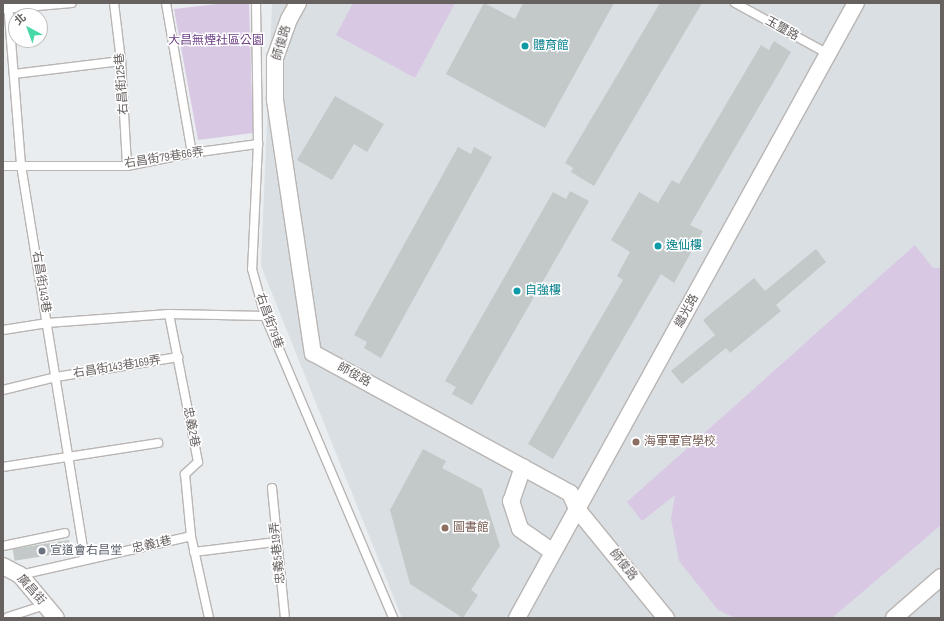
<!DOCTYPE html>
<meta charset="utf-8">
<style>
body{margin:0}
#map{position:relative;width:944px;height:621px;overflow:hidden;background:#e9edf0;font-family:"Sofia Sans Condensed","Noto Sans TC",sans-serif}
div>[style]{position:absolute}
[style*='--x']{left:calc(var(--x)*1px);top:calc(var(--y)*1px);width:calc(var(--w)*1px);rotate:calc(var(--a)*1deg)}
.education>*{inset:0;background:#dadfe3}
.green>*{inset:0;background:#d9c8e4}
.building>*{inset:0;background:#c3c8c9;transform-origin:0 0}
.roads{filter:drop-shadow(1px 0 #b9b5b3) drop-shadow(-1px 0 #b9b5b3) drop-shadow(0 1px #b9b5b3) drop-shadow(0 -1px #b9b5b3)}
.lane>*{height:8px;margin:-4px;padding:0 4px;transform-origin:4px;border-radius:4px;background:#fff}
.street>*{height:16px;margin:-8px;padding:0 8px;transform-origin:8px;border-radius:8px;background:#fff}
.dots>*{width:11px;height:11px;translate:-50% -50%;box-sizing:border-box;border:2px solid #fff;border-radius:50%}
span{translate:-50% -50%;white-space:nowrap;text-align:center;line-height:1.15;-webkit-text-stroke:3px #fff;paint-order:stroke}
.street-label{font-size:12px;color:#676160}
.park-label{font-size:12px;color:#6d4085}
.culture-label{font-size:12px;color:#0d838f}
.left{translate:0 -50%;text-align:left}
.education-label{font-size:12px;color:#785e54}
.worship-label{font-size:12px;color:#5b616d}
.frame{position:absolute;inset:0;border:4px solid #676160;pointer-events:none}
.north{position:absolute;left:8px;top:8px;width:40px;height:40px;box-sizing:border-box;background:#fff;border:1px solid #c2c0bf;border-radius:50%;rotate:319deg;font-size:11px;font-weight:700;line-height:16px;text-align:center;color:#676160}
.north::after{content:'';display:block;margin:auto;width:14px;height:18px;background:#47d8a9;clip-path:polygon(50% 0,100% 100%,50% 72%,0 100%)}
</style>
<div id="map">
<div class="education">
<div style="clip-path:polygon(272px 3px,941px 3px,941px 618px,402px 618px,261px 266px)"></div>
</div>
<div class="green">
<div style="clip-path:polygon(226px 3px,249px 3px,253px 133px,198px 140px,174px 9px)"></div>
<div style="clip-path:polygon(353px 3px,455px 3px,415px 78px,336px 35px)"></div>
<div style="clip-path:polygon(915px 245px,933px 268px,941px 268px,941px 525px,832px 618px,735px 618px,718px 610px,679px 561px,671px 519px,675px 495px,642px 521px,627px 502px)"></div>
</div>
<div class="building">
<div style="clip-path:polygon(484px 3px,515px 19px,523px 3px,614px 3px,545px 128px,446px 74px)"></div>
<div style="clip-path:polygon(660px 3px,702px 3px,594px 186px,571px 172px,573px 168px,565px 163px)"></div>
<div style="clip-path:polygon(774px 41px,791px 52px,690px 225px,703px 231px,674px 283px,661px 274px,553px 459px,528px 444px,623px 280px,617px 276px,630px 252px,611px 240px,639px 192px,658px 203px,672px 180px,679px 184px,761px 45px,769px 50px)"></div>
<div style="clip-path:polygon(335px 96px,384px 124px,367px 152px,354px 144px,332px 180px,297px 160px)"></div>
<div style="clip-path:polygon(458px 147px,471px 154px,474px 147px,492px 157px,381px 358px,364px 348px,367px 342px,354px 335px)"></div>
<div style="clip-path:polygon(570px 191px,589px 201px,472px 405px,452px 394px,456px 387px,445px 381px,553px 192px,566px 199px)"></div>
<div style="clip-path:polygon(816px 249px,826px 262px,776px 305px,781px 311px,730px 353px,726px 348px,682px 384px,671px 371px,715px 335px,703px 320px,754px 278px,765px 291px)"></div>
<div style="clip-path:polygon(423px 449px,446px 461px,442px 468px,482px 489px,500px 546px,471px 590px,478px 595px,463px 618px,410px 584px,390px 510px)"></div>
<div style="left:69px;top:540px;width:12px;height:57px;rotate:81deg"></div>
</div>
<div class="roads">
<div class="lane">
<div style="--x:8;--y:3;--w:163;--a:85.4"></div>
<div style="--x:21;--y:165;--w:400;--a:80.8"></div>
<div style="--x:114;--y:3;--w:58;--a:83.1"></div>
<div style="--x:121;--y:61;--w:105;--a:86.7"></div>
<div style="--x:166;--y:3;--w:152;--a:80.2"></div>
<div style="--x:256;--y:3;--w:141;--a:89.2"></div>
<div style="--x:258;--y:144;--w:125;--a:92.7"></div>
<div style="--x:252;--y:269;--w:49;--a:74.5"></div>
<div style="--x:265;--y:316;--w:328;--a:67"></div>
<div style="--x:735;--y:3;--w:106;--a:28.7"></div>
<div style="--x:3;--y:9;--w:69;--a:-5"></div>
<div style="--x:14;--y:74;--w:108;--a:-6.9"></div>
<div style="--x:3;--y:166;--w:124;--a:0"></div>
<div style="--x:127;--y:166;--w:66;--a:-11.3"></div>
<div style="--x:192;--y:153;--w:67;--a:-7.8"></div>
<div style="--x:169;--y:314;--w:151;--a:78.9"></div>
<div style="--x:198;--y:462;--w:18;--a:137"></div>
<div style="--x:185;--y:474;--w:62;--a:84.5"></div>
<div style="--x:191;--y:536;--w:84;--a:77.6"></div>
<div style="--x:3;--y:330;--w:45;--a:-9"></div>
<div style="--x:47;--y:323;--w:122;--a:-4.2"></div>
<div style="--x:169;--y:314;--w:96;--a:1.2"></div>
<div style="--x:3;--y:390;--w:55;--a:-13.8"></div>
<div style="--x:56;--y:377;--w:124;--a:-9.3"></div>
<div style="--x:3;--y:467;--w:157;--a:-8.8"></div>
<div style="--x:272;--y:488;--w:131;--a:84.3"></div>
<div style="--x:3;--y:546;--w:63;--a:-11.8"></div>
<div style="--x:194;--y:552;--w:83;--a:-7"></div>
<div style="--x:20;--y:575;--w:175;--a:-12.8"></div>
<div style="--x:8;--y:617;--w:39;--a:-18"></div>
</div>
<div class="street">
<div style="--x:298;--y:3;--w:18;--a:119"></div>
<div style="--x:289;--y:19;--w:41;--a:109.7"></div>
<div style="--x:275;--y:58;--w:42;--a:90"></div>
<div style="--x:275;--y:100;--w:256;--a:81.5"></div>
<div style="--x:313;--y:353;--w:293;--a:28.6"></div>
<div style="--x:570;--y:493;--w:17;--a:66"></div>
<div style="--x:577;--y:509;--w:141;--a:50.8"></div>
<div style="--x:523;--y:467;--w:36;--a:109"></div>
<div style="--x:511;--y:501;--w:29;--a:72"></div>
<div style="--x:520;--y:529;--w:40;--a:34.9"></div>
<div style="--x:3;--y:566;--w:19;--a:28"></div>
<div style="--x:20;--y:575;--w:56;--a:50.1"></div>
<div style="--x:517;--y:618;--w:702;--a:-61.14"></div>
<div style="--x:894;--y:618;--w:62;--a:-41.1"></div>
</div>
</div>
<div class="dots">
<div style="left:525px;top:46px;background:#0f9aa8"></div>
<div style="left:658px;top:246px;background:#0f9aa8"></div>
<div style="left:517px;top:291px;background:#0f9aa8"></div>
<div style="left:636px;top:442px;background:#8d6e63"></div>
<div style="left:445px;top:528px;background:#8d6e63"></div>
<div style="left:42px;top:551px;background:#6b7280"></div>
</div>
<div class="street-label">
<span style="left:782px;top:29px;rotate:29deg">玉璽路</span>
<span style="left:282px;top:43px;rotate:-74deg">師俊路</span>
<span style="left:122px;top:84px;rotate:-94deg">右昌街125巷</span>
<span style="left:164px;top:158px;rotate:-9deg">右昌街79巷66弄</span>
<span style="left:41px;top:282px;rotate:81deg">右昌街143巷</span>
<span style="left:687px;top:311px;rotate:-61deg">繼光路</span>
<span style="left:269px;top:321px;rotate:70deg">右昌街79巷</span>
<span style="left:117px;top:367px;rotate:-9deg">右昌街143巷169弄</span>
<span style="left:354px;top:375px;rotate:29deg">師俊路</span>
<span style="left:191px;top:427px;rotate:79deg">忠義2巷</span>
<span style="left:152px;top:545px;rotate:-13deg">忠義1巷</span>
<span style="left:278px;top:553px;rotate:-96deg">忠義5巷19弄</span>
<span style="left:623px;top:565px;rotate:51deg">師俊路</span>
<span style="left:31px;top:590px;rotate:48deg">廣昌街</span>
</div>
<div class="park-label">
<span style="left:216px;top:41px">大昌無煙社區公園</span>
</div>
<div class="culture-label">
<span class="left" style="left:533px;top:46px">體育館</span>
<span class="left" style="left:666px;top:246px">逸仙樓</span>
<span class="left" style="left:525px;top:291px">自強樓</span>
</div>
<div class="education-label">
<span class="left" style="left:644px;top:442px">海軍軍官學校</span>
<span class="left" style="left:453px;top:528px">圖書館</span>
</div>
<div class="worship-label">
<span class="left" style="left:50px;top:551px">宣道會右昌堂</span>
</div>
<div class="frame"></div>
<div class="north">北</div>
</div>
